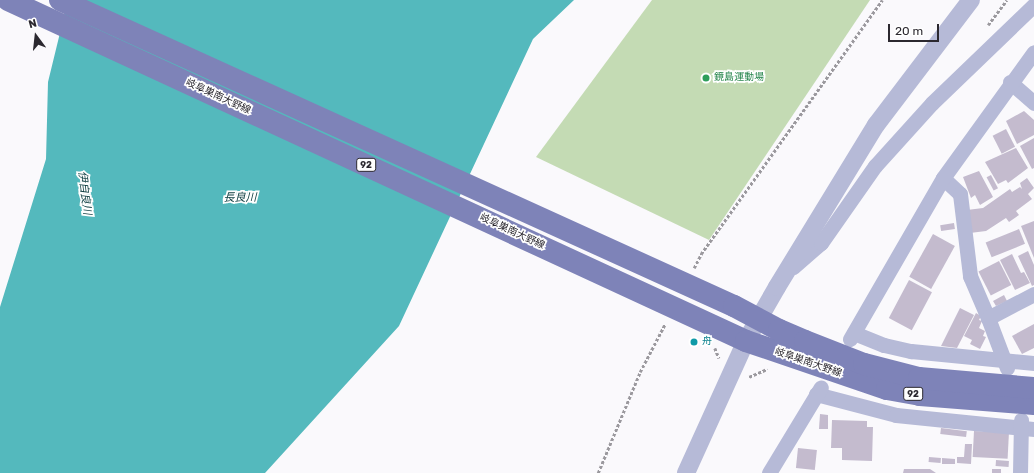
<!DOCTYPE html>
<meta charset="utf-8">
<style>
body{margin:0}
#map{position:relative;width:1034px;height:473px;overflow:hidden;background:#faf9fc;font-family:Rubik,"Noto Sans JP",sans-serif}
div>[style]{position:absolute}
[style*='--x']{left:calc(var(--x)*1px);top:calc(var(--y)*1px);width:calc(var(--w)*1px);rotate:calc(var(--a)*1deg)}
.green>*{inset:0;background:#c4dbb4}
.water>*{inset:0;background:#54b9bd}
.building>*{inset:0;background:#c4bbce;transform-origin:0 0}
.path>*{height:2.5px;margin-top:-1.25px;transform-origin:0;background:repeating-linear-gradient(90deg,#9b999e 0 3px,transparent 0 5px)}
.minor>*{height:15px;margin:-7.5px;padding:0 7.5px;transform-origin:7.5px;border-radius:7.5px;background:#b6bad7}
.tertiary>*{height:18px;margin:-9px;padding:0 9px;transform-origin:9px;border-radius:9px;background:#b6bad7}
.primary>*{height:22px;margin:-11px;padding:0 11px;transform-origin:11px;border-radius:11px;background:#7e83b8}
.dots>*{width:11px;height:11px;translate:-50% -50%;box-sizing:border-box;border:2px solid #fff;border-radius:50%}
span{translate:-50% -50%;white-space:nowrap;text-align:center;line-height:1.15;-webkit-text-stroke:3.5px #fff;paint-order:stroke}
.shield-label span{padding:1px 3px;background:#fff;border:1px solid;border-radius:3px;-webkit-text-stroke-width:0}
.shield-label{font-size:9px;color:#2b282f;font-weight:700}
.leisure-label{font-size:10px;color:#27864d}
.left{translate:0 -50%;text-align:left}
.street-label{font-size:10px;color:#2b282f}
.culture-label{font-size:10px;color:#0d838f}
.water-label{font-size:11px;color:#0c3c3f;font-style:italic}
.north{position:absolute;left:16px;top:16px;width:40px;height:40px;-webkit-text-stroke:3px #fff;paint-order:stroke;rotate:345deg;font-size:11px;font-weight:700;line-height:16px;text-align:center;color:#2b282f}
.north::after{content:'';display:block;margin:auto;width:14px;height:18px;background:#2b282f;clip-path:polygon(50% 0,100% 100%,50% 72%,0 100%)}
.scale{position:absolute;left:888px;top:24px;width:51px;height:18px;box-sizing:border-box;border:2px solid #2b282f;border-top:0;padding-left:5px;font-size:12px;line-height:14px;white-space:nowrap;color:#2b282f;-webkit-text-stroke:3px #fff;paint-order:stroke}
</style>
<div id="map">
<div class="green">
<div style="clip-path:polygon(652px 0,870px 0,709px 240px,536px 157px)"></div>
</div>
<div class="water">
<div style="clip-path:polygon(68px 0,574px 0,533px 39px,399px 326px,265px 473px,0 473px,0 307px,46px 159px,48px 82px)"></div>
</div>
<div class="building">
<div style="clip-path:polygon(1024px 111px,1034px 120px,1034px 135px,1017px 144px,1006px 121px)"></div>
<div style="left:1006px;top:129px;width:20px;height:15px;rotate:63deg"></div>
<div style="clip-path:polygon(1034px 138px,1034px 168px,1032px 169px,1020px 146px)"></div>
<div style="clip-path:polygon(1016px 148px,1028px 168px,1008px 183px,1006px 180px,998px 184px,985px 162px)"></div>
<div style="clip-path:polygon(979px 171px,993px 197px,980px 205px,975px 195px,971px 198px,963px 177px)"></div>
<div style="left:991px;top:175px;width:15px;height:5px;rotate:62deg"></div>
<div style="clip-path:polygon(1027px 178px,1034px 188px,1028px 194px,1032px 199px,1016px 211px,1019px 215px,1009px 222px,1006px 218px,986px 231px,970px 233px,967px 210px,983px 208px,1010px 189px,1012px 192px,1020px 187px,1022px 189px,1020px 183px)"></div>
<div style="clip-path:polygon(1034px 221px,1034px 258px,1021px 226px)"></div>
<div style="left:954px;top:223px;width:6px;height:14px;rotate:81deg"></div>
<div style="left:1019px;top:229px;width:16px;height:36px;rotate:68deg"></div>
<div style="left:933px;top:234px;width:25px;height:49px;rotate:29deg"></div>
<div style="clip-path:polygon(1028px 251px,1034px 265px,1034px 285px,1032px 286px,1018px 256px)"></div>
<div style="clip-path:polygon(1012px 254px,1021px 273px,1024px 272px,1030px 283px,1015px 290px,1000px 260px)"></div>
<div style="left:999px;top:261px;width:27px;height:23px;rotate:63deg"></div>
<div style="left:909px;top:280px;width:26px;height:43px;rotate:28deg"></div>
<div style="clip-path:polygon(1004px 295px,1007px 301px,996px 306px,993px 301px)"></div>
<div style="clip-path:polygon(960px 308px,974px 315px,957px 348px,941px 346px)"></div>
<div style="clip-path:polygon(976px 313px,981px 316px,979px 320px,982px 321px,979px 328px,985px 331px,983px 336px,986px 337px,980px 349px,970px 344px,972px 340px,964px 336px)"></div>
<div style="clip-path:polygon(1034px 324px,1034px 348px,1022px 354px,1012px 336px)"></div>
<div style="clip-path:polygon(820px 414px,828px 415px,828px 429px,819px 429px)"></div>
<div style="clip-path:polygon(832px 420px,867px 421px,867px 427px,873px 427px,872px 461px,842px 460px,842px 448px,831px 448px)"></div>
<div style="left:941px;top:428px;width:26px;height:6px;rotate:7deg"></div>
<div style="left:974px;top:431px;width:35px;height:26px;rotate:3deg"></div>
<div style="clip-path:polygon(965px 444px,972px 444px,971px 464px,957px 463px,957px 457px,964px 457px)"></div>
<div style="left:798px;top:448px;width:19px;height:20px;rotate:6deg"></div>
<div style="left:929px;top:457px;width:12px;height:5px;rotate:5deg"></div>
<div style="clip-path:polygon(942px 458px,955px 459px,955px 464px,942px 464px)"></div>
<div style="left:996px;top:460px;width:13px;height:6px;rotate:4deg"></div>
<div style="clip-path:polygon(904px 469px,930px 469px,936px 473px,903px 473px)"></div>
<div style="left:992px;top:469px;width:9px;height:4px"></div>
</div>
<div class="path">
<div style="--x:988;--y:25;--w:31;--a:-53"></div>
<div style="--x:694;--y:268;--w:16;--a:-63"></div>
<div style="--x:701;--y:254;--w:312;--a:-54.5"></div>
<div style="--x:715;--y:348;--w:11;--a:68"></div>
<div style="--x:749;--y:377;--w:20;--a:-24"></div>
<div style="--x:598;--y:473;--w:109;--a:-67.4"></div>
<div style="--x:640;--y:372;--w:54;--a:-62.5"></div>
</div>
<div class="minor">
<div style="--x:1010;--y:82;--w:32;--a:41"></div>
<div style="--x:943;--y:178;--w:23;--a:43"></div>
<div style="--x:960;--y:194;--w:83;--a:83"></div>
<div style="--x:970;--y:276;--w:46;--a:66.8"></div>
<div style="--x:793;--y:267;--w:37;--a:-41"></div>
<div style="--x:821;--y:243;--w:94;--a:-55"></div>
<div style="--x:875;--y:166;--w:85;--a:-47.9"></div>
<div style="--x:932;--y:103;--w:141;--a:-43.9"></div>
<div style="--x:854;--y:333;--w:32;--a:22"></div>
<div style="--x:884;--y:345;--w:28;--a:13"></div>
<div style="--x:911;--y:351;--w:124;--a:5.6"></div>
<div style="--x:850;--y:339;--w:186;--a:-60"></div>
<div style="--x:943;--y:178;--w:155;--a:-54.2"></div>
<div style="--x:1007;--y:368;--w:53;--a:-110.8"></div>
<div style="--x:988;--y:318;--w:52;--a:-27.6"></div>
<div style="--x:816;--y:394;--w:83;--a:14.7"></div>
<div style="--x:896;--y:415;--w:139;--a:5.8"></div>
<div style="--x:769;--y:473;--w:100;--a:-58.8"></div>
<div style="--x:1020;--y:473;--w:53;--a:-88.9"></div>
</div>
<div class="tertiary">
<div style="--x:686;--y:473;--w:145;--a:-65.6"></div>
<div style="--x:746;--y:341;--w:62;--a:-60.1"></div>
<div style="--x:777;--y:287;--w:190;--a:-58.6"></div>
<div style="--x:876;--y:125;--w:157;--a:-52.8"></div>
</div>
<div class="primary">
<div style="--x:8;--y:0;--w:813;--a:24.8"></div>
<div style="--x:746;--y:341;--w:149;--a:18.8"></div>
<div style="--x:887;--y:389;--w:34;--a:10"></div>
<div style="--x:920;--y:395;--w:114;--a:4.5"></div>
<div style="--x:60;--y:0;--w:740;--a:24.42"></div>
<div style="--x:734;--y:306;--w:51;--a:28.1"></div>
<div style="--x:779;--y:330;--w:28;--a:23"></div>
<div style="--x:805;--y:341;--w:63;--a:21.3"></div>
<div style="--x:864;--y:364;--w:57;--a:14.3"></div>
<div style="--x:919;--y:378;--w:115;--a:5"></div>
</div>
<div class="dots">
<div style="left:706px;top:78px;background:#2e9e5b"></div>
<div style="left:694px;top:342px;background:#0f9aa8"></div>
</div>
<div class="shield-label">
<span style="left:366px;top:165px">92</span>
<span style="left:913px;top:394px">92</span>
</div>
<div class="leisure-label">
<span class="left" style="left:714px;top:78px">鏡島運動場</span>
</div>
<div class="street-label">
<span style="left:218px;top:97px;rotate:25deg">岐阜巣南大野線</span>
<span style="left:512px;top:232px;rotate:25deg">岐阜巣南大野線</span>
<span style="left:808px;top:363px;rotate:19deg">岐阜巣南大野線</span>
</div>
<div class="culture-label">
<span class="left" style="left:702px;top:342px">舟</span>
</div>
<div class="water-label">
<span style="left:84px;top:193px;rotate:83deg">伊自良川</span>
<span style="left:240px;top:198px">長良川</span>
</div>
<div class="north">N</div>
<div class="scale">20 m</div>
</div>
